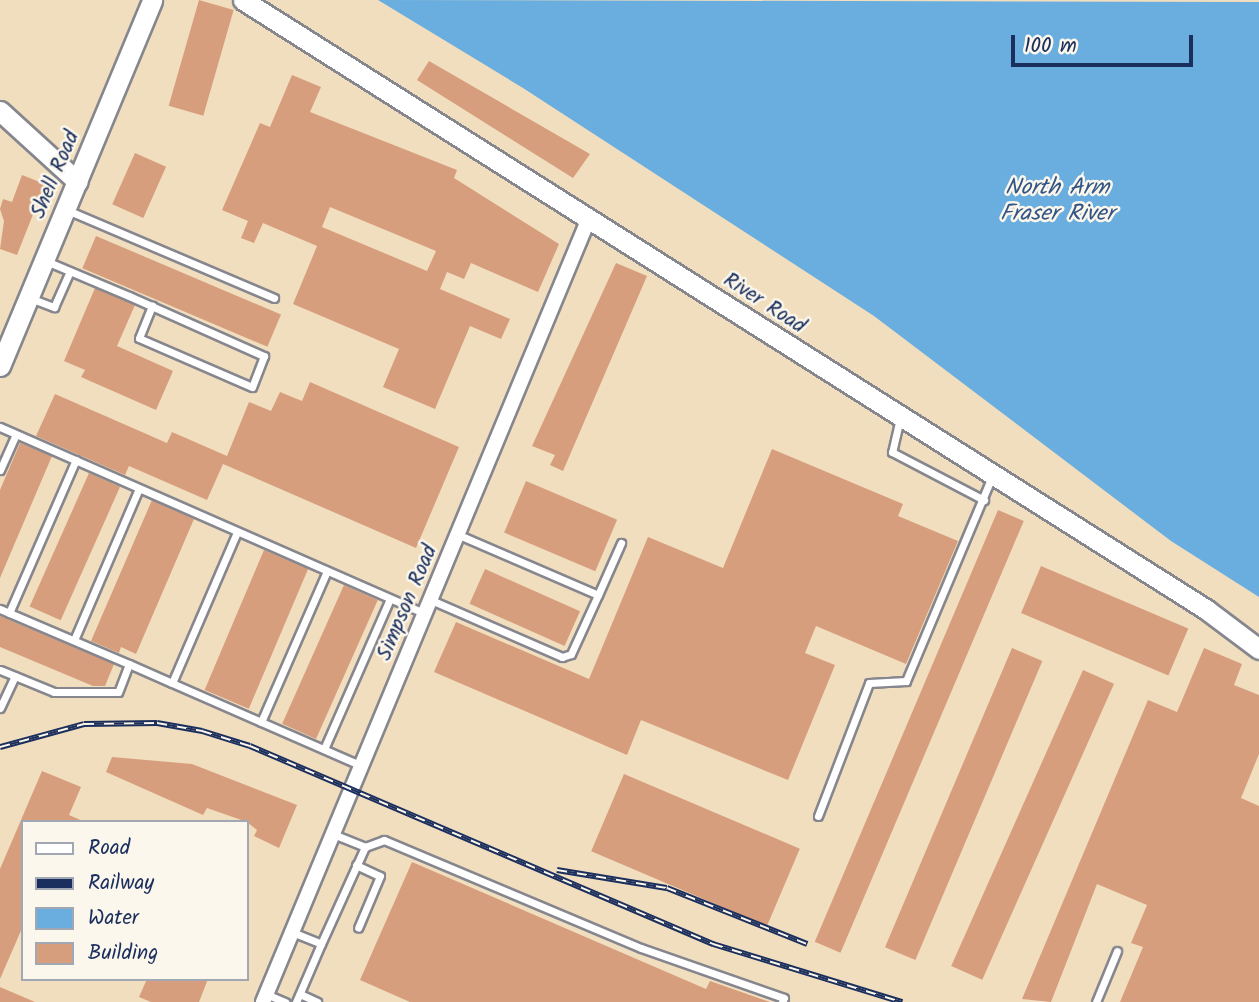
<!DOCTYPE html>
<style>
body{margin:0}
#map{position:relative;width:1259px;height:1002px;overflow:hidden;background:#f1debe;font-family:Kalam,sans-serif}
div>[style]{position:absolute}
[style*='--x']{left:calc(var(--x)*1px);top:calc(var(--y)*1px);width:calc(var(--w)*1px);rotate:calc(var(--a)*1deg)}
.water>*{inset:0;background:#69aedf}
.building>*{inset:0;background:#d79e7d;transform-origin:0 0}
.roads{filter:drop-shadow(2px 0 #86868e) drop-shadow(-2px 0 #86868e) drop-shadow(0 2px #86868e) drop-shadow(0 -2px #86868e)}
.lane>*{height:7px;margin:-3.5px;padding:0 3.5px;transform-origin:3.5px;border-radius:3.5px;background:#fff}
.street>*{height:14px;margin:-7px;padding:0 7px;transform-origin:7px;border-radius:7px;background:#fff}
.secondary>*{height:19px;margin:-9.5px;padding:0 9.5px;transform-origin:9.5px;border-radius:9.5px;background:#fff}
.rail>*{height:6px;margin-top:-3px;transform-origin:0;background:repeating-linear-gradient(90deg,#fbf7ec 0 10px,#1b2f5e 0 20px);box-sizing:border-box;border-block:2px solid #1b2f5e}
span{translate:-50% -50%;white-space:nowrap;text-align:center;line-height:1.15;-webkit-text-stroke:5px #fbf7ec;paint-order:stroke}
.street-label{font-size:21px;color:#1b2f5e}
.water-label{font-size:23px;color:#325585;font-style:italic}
.legend{position:absolute;left:21px;top:820px;width:228px;height:161px;box-sizing:border-box;background:#fbf7ec;border:2px solid #a1a7b3;margin:0;padding:9px 12px;list-style:none;font-size:21px;color:#1b2f5e}
.legend li{display:flex;align-items:center;gap:14px;height:35px}
.legend b{width:35px;border:2px solid #a1a7b3}
.scale{position:absolute;left:1011px;top:35px;width:182px;height:32px;box-sizing:border-box;border:4px solid #1b2f5e;border-top:0;padding-left:9px;font-size:21px;line-height:24px;white-space:nowrap;color:#1b2f5e;-webkit-text-stroke:5px #fbf7ec;paint-order:stroke}
</style>
<div id="map">
<div class="water">
<div style="clip-path:polygon(378px 0,1259px 2px,1259px 597px,1171px 541px,874px 316px,523px 88px)"></div>
</div>
<div class="building">
<div style="left:199px;top:0;width:36px;height:110px;rotate:16deg"></div>
<div style="clip-path:polygon(429px 61px,590px 154px,573px 178px,417px 80px)"></div>
<div style="clip-path:polygon(evenodd,292px 75px,321px 87px,310px 112px,457px 170px,454px 178px,559px 244px,538px 292px,471px 263px,464px 279px,447px 272px,440px 289px,510px 319px,501px 339px,470px 326px,435px 409px,383px 387px,399px 349px,293px 304px,317px 246px,263px 223px,254px 243px,241px 238px,248px 221px,222px 210px,260px 123px,270px 127px,292px 75px,330px 207px,436px 251px,427px 271px,322px 227px,330px 207px)"></div>
<div style="left:135px;top:153px;width:34px;height:56px;rotate:24deg"></div>
<div style="clip-path:polygon(22px 175px,45px 184px,17px 255px,0 249px,4px 221px,0 209px,3px 199px,12px 202px)"></div>
<div style="left:96px;top:236px;width:201px;height:35px;rotate:23deg"></div>
<div style="clip-path:polygon(616px 263px,647px 276px,563px 471px,550px 465px,555px 455px,532px 446px)"></div>
<div style="clip-path:polygon(95px 288px,135px 305px,117px 346px,173px 371px,156px 410px,81px 377px,85px 370px,64px 361px)"></div>
<div style="clip-path:polygon(310px 382px,459px 447px,416px 548px,223px 464px,207px 500px,129px 466px,125px 475px,36px 436px,55px 394px,167px 443px,172px 432px,227px 456px,249px 402px,271px 411px,280px 392px,302px 401px)"></div>
<div style="clip-path:polygon(20px 443px,52px 456px,0 578px,0 490px)"></div>
<div style="clip-path:polygon(772px 449px,903px 504px,898px 516px,958px 541px,906px 664px,816px 626px,805px 653px,835px 665px,788px 780px,641px 720px,627px 755px,434px 672px,456px 622px,589px 679px,648px 537px,723px 568px)"></div>
<div style="left:89px;top:473px;width:34px;height:146px;rotate:24deg"></div>
<div style="left:526px;top:481px;width:99px;height:56px;rotate:23deg"></div>
<div style="clip-path:polygon(152px 500px,194px 519px,136px 654px,121px 647px,119px 653px,91px 641px)"></div>
<div style="left:998px;top:510px;width:28px;height:469px;rotate:23deg"></div>
<div style="left:264px;top:550px;width:48px;height:152px;rotate:23deg"></div>
<div style="left:1041px;top:566px;width:160px;height:51px;rotate:23deg"></div>
<div style="left:485px;top:569px;width:104px;height:38px;rotate:24deg"></div>
<div style="left:344px;top:585px;width:37px;height:152px;rotate:24deg"></div>
<div style="clip-path:polygon(0 616px,114px 664px,105px 686px,93px 686px,0 647px)"></div>
<div style="left:1012px;top:648px;width:33px;height:325px;rotate:23deg"></div>
<div style="clip-path:polygon(1204px 648px,1242px 664px,1234px 685px,1259px 695px,1259px 754px,1241px 798px,1259px 806px,1259px 1002px,1120px 1002px,1143px 947px,1131px 943px,1147px 905px,1097px 884px,1051px 1002px,1022px 999px,1148px 700px,1177px 712px)"></div>
<div style="left:1083px;top:670px;width:34px;height:324px;rotate:24deg"></div>
<div style="clip-path:polygon(112px 757px,192px 764px,297px 805px,279px 848px,254px 836px,257px 830px,247px 822px,207px 808px,203px 815px,106px 772px)"></div>
<div style="clip-path:polygon(42px 771px,81px 787px,69px 815px,85px 822px,23px 822px,23px 926px,0 979px,0 869px)"></div>
<div style="left:624px;top:774px;width:191px;height:84px;rotate:23deg"></div>
<div style="clip-path:polygon(412px 862px,706px 989px,710px 981px,770px 1002px,410px 1002px,360px 980px)"></div>
<div style="clip-path:polygon(147px 979px,208px 979px,199px 1002px,151px 1002px,139px 997px)"></div>
<div style="clip-path:polygon(0 987px,35px 1002px,0 1002px)"></div>
</div>
<div class="roads">
<div class="lane">
<div style="--x:67;--y:210;--w:225;--a:23"></div>
<div style="--x:46;--y:261;--w:90;--a:22.9"></div>
<div style="--x:129;--y:296;--w:148;--a:24"></div>
<div style="--x:264;--y:356;--w:33;--a:111"></div>
<div style="--x:252;--y:387;--w:123;--a:-156.6"></div>
<div style="--x:139;--y:338;--w:35;--a:-68"></div>
<div style="--x:30;--y:298;--w:26;--a:21"></div>
<div style="--x:54;--y:307;--w:39;--a:-66"></div>
<div style="--x:900;--y:418;--w:35;--a:103"></div>
<div style="--x:892;--y:452;--w:104;--a:27.6"></div>
<div style="--x:0;--y:427;--w:464;--a:23.7"></div>
<div style="--x:0;--y:470;--w:39;--a:-66"></div>
<div style="--x:237;--y:532;--w:164;--a:113.3"></div>
<div style="--x:172;--y:683;--w:207;--a:23.6"></div>
<div style="--x:459;--y:535;--w:151;--a:23.3"></div>
<div style="--x:598;--y:595;--w:57;--a:-66.1"></div>
<div style="--x:431;--y:600;--w:143;--a:23.5"></div>
<div style="--x:562;--y:657;--w:9;--a:-18"></div>
<div style="--x:571;--y:654;--w:65;--a:-65.4"></div>
<div style="--x:0;--y:609;--w:140;--a:23.1"></div>
<div style="--x:129;--y:664;--w:30;--a:111"></div>
<div style="--x:118;--y:692;--w:64;--a:180"></div>
<div style="--x:54;--y:692;--w:58;--a:-157.8"></div>
<div style="--x:9;--y:613;--w:167;--a:-66.4"></div>
<div style="--x:74;--y:640;--w:165;--a:-66.8"></div>
<div style="--x:129;--y:664;--w:47;--a:23.8"></div>
<div style="--x:0;--y:708;--w:35;--a:-65"></div>
<div style="--x:261;--y:722;--w:165;--a:-66.4"></div>
<div style="--x:324;--y:749;--w:164;--a:-66.3"></div>
<div style="--x:818;--y:816;--w:142;--a:-69"></div>
<div style="--x:869;--y:683;--w:37;--a:-3"></div>
<div style="--x:906;--y:681;--w:222;--a:-67.2"></div>
<div style="--x:333;--y:834;--w:35;--a:22"></div>
<div style="--x:365;--y:847;--w:20;--a:-20"></div>
<div style="--x:384;--y:840;--w:279;--a:22.8"></div>
<div style="--x:641;--y:948;--w:151;--a:19.3"></div>
<div style="--x:784;--y:998;--w:4;--a:117"></div>
<div style="--x:356;--y:865;--w:26;--a:25"></div>
<div style="--x:380;--y:876;--w:56;--a:112.9"></div>
<div style="--x:292;--y:932;--w:31;--a:22"></div>
<div style="--x:321;--y:944;--w:107;--a:-65.6"></div>
<div style="--x:266;--y:994;--w:21;--a:23"></div>
<div style="--x:300;--y:994;--w:19;--a:25"></div>
<div style="--x:296;--y:1002;--w:63;--a:-66.7"></div>
<div style="--x:1096;--y:1002;--w:55;--a:-67.6"></div>
</div>
<div class="street">
<div style="--x:263;--y:1002;--w:849;--a:-67.42"></div>
</div>
<div class="secondary">
<div style="--x:243;--y:0;--w:1141;--a:32.32"></div>
<div style="--x:1207;--y:610;--w:65;--a:36.9"></div>
<div style="--x:0;--y:111;--w:105;--a:42.3"></div>
<div style="--x:0;--y:366;--w:396;--a:-67.4"></div>
</div>
</div>
<div class="rail">
<div style="--x:0;--y:747;--w:87;--a:-15.3"></div>
<div style="--x:84;--y:724;--w:73;--a:-0.8"></div>
<div style="--x:157;--y:723;--w:46;--a:10.1"></div>
<div style="--x:202;--y:731;--w:50;--a:17.4"></div>
<div style="--x:250;--y:746;--w:504;--a:23.15"></div>
<div style="--x:713;--y:944;--w:198;--a:17.1"></div>
<div style="--x:557;--y:870;--w:111;--a:9.3"></div>
<div style="--x:667;--y:888;--w:151;--a:21.8"></div>
</div>
<div class="street-label">
<span style="left:56px;top:175px;rotate:-67deg">Shell Road</span>
<span style="left:764px;top:304px;rotate:33deg">River Road</span>
<span style="left:408px;top:603px;rotate:-67deg">Simpson Road</span>
</div>
<div class="water-label">
<span style="left:1057px;top:201px">North Arm<br>Fraser River</span>
</div>
<ul class="legend">
<li><b style="height:9px;background:#fff"></b>Road</li>
<li><b style="height:9px;background:#1b2f5e"></b>Railway</li>
<li><b style="height:19px;background:#69aedf"></b>Water</li>
<li><b style="height:19px;background:#d79e7d"></b>Building</li>
</ul>
<div class="scale">100 m</div>
</div>
